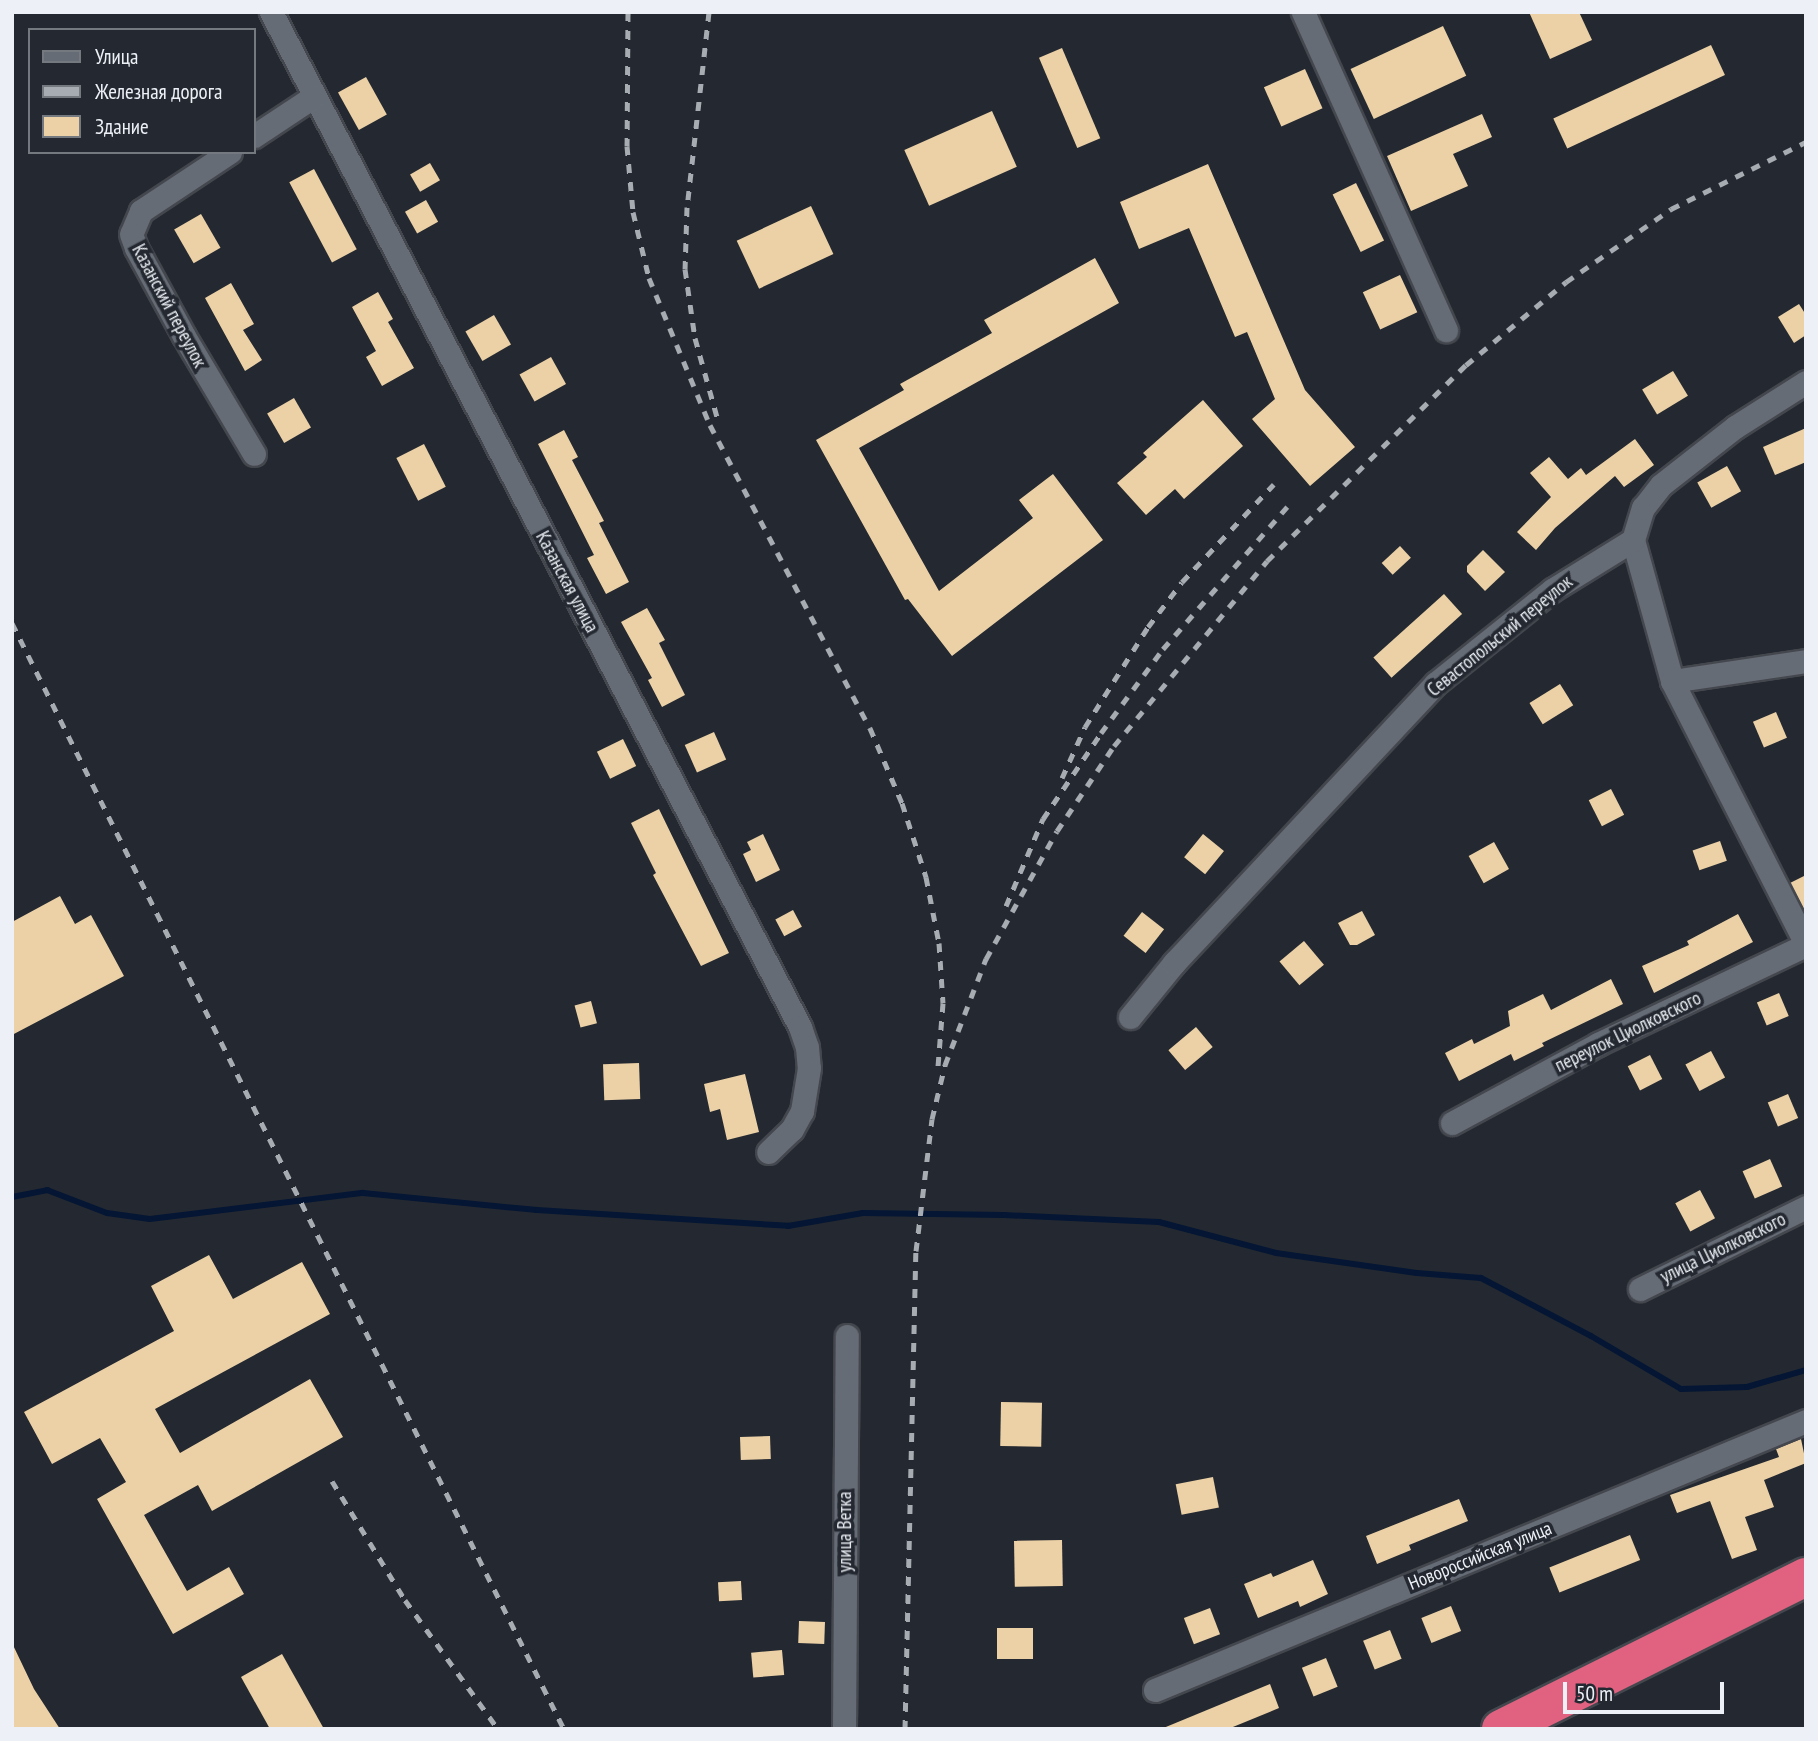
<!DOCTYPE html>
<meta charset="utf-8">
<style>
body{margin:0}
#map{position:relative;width:1818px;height:1741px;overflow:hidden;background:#242931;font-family:"PT Sans Narrow",sans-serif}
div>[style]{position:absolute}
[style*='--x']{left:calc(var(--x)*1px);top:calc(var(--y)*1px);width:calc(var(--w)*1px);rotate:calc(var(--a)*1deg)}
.stream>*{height:6px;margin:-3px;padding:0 3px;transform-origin:3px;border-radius:3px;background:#041633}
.building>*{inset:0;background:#ecd1a6;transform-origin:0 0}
.roads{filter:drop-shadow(2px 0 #44474e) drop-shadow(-2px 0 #44474e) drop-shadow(0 2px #44474e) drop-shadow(0 -2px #44474e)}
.street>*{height:23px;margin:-11.5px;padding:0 11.5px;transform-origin:11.5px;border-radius:11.5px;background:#666c76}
.highway>*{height:38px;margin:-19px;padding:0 19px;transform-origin:19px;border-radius:19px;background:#e06280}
.rail>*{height:5px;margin-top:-2.5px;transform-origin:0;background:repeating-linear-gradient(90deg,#a7abb2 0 9px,transparent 0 18px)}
span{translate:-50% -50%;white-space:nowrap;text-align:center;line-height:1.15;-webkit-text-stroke:7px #242931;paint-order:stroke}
.street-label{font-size:19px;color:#edf0f6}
.frame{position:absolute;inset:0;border:14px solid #edf0f6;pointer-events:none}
.legend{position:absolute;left:28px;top:28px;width:228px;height:126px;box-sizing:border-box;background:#242931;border:2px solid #747980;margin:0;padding:9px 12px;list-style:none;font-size:21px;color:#edf0f6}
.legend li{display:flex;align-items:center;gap:14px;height:35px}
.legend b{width:35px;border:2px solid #747980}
.scale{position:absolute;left:1563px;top:1682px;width:161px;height:32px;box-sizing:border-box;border:4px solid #edf0f6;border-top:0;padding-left:9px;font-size:21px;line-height:24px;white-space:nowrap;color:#edf0f6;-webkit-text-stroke:5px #242931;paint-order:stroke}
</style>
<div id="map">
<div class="stream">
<div style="--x:12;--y:1197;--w:36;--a:-11"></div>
<div style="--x:47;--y:1190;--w:64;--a:21"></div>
<div style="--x:107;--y:1213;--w:43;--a:7.9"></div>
<div style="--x:150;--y:1219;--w:215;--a:-7"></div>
<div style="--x:363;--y:1193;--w:175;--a:5.6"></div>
<div style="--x:537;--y:1210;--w:252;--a:3.6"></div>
<div style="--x:788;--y:1226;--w:76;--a:-9.8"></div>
<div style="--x:863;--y:1213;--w:141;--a:0.8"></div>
<div style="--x:1004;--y:1215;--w:155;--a:2.6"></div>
<div style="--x:1159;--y:1222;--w:121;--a:14.8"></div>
<div style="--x:1276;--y:1253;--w:142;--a:8.1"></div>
<div style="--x:1417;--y:1273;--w:64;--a:4.5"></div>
<div style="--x:1481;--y:1278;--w:124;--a:27.8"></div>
<div style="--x:1591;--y:1336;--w:104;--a:30.5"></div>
<div style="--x:1681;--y:1389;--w:66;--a:-1.7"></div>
<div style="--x:1747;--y:1387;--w:61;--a:-16.1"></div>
</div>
<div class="building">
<div style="clip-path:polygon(1529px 12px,1579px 12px,1592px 40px,1550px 59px)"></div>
<div style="left:1443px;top:26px;width:55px;height:102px;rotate:65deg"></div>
<div style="left:1711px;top:45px;width:33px;height:174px;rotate:65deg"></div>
<div style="left:1062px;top:48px;width:98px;height:25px;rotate:67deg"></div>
<div style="left:1305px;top:69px;width:43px;height:45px;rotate:66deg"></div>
<div style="left:366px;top:77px;width:43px;height:32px;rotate:61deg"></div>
<div style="left:992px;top:111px;width:61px;height:96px;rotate:66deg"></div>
<div style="clip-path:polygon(1482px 114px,1492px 137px,1453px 154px,1468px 186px,1411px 211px,1387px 156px)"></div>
<div style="left:430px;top:163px;width:20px;height:23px;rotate:60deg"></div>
<div style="clip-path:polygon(1208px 164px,1305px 390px,1355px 447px,1310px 486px,1252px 419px,1275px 399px,1247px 332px,1235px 337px,1189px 228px,1139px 249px,1120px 202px)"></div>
<div style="left:314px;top:169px;width:91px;height:28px;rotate:62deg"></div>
<div style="left:1356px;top:183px;width:64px;height:26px;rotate:64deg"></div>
<div style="left:426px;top:200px;width:25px;height:24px;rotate:61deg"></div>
<div style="left:811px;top:206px;width:53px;height:82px;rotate:65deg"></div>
<div style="left:201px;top:214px;width:39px;height:31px;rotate:60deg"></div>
<div style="clip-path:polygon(1095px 258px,1119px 303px,859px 448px,939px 591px,1033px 518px,1019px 500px,1053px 474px,1103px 540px,952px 656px,908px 599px,905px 600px,816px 440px,904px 390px,900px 384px,992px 333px,984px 320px)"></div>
<div style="left:1400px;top:275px;width:41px;height:41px;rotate:65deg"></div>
<div style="clip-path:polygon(231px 283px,254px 324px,243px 330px,262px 360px,245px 371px,205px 298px)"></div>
<div style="clip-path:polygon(378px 292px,393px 319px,388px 322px,414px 368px,382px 386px,366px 357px,376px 351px,352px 307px)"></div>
<div style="clip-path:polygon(1799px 304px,1806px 315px,1806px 335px,1794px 343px,1778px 317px)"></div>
<div style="left:494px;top:315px;width:34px;height:33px;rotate:60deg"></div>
<div style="left:551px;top:357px;width:31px;height:36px;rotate:61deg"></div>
<div style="left:1673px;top:371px;width:29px;height:36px;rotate:59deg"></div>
<div style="left:294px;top:398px;width:34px;height:31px;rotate:60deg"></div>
<div style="clip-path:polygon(1203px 400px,1243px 446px,1184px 499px,1175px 489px,1146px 515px,1117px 483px,1147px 457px,1143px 453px)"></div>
<div style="clip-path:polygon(1806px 428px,1806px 462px,1775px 475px,1763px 447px)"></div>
<div style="clip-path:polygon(564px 430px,578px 457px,572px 460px,604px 521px,599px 523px,629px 582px,606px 594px,587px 558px,594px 555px,538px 444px)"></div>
<div style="clip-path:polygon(1635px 439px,1654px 465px,1624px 487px,1615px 476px,1555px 528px,1536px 550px,1517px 532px,1551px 497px,1530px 473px,1549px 457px,1568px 479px,1581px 468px,1586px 475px)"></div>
<div style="left:424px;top:444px;width:48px;height:31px;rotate:63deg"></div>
<div style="left:1727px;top:466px;width:29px;height:34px;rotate:61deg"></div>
<div style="left:1400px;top:546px;width:16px;height:25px;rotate:47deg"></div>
<div style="clip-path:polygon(1483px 550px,1505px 572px,1485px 591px,1467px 572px,1467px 566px)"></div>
<div style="left:1444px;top:594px;width:27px;height:95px;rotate:48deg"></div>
<div style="clip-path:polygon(647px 608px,665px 640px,659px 643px,685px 695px,662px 707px,648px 680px,652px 678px,621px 622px)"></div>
<div style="left:1560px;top:684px;width:25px;height:36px;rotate:58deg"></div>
<div style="left:1776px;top:712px;width:28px;height:25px;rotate:67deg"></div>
<div style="left:714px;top:732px;width:30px;height:32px;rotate:66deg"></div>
<div style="left:623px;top:739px;width:30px;height:29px;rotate:64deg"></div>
<div style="left:1611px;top:789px;width:29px;height:25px;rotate:63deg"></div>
<div style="clip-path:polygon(659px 809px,729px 953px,701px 966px,653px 875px,656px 873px,631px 823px)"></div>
<div style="clip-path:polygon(763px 834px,780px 870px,756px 882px,743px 854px,751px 850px,747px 842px)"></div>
<div style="left:1203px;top:834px;width:27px;height:30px;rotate:39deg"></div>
<div style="left:1720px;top:841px;width:21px;height:29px;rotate:71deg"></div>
<div style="left:1494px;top:842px;width:31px;height:29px;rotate:61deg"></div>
<div style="clip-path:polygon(1806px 875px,1806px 913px,1790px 883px)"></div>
<div style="clip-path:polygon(60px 896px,75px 924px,91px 915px,124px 976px,12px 1035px,12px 922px)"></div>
<div style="left:793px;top:910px;width:19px;height:20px;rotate:62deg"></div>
<div style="clip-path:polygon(1362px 911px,1375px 935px,1357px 945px,1350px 945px,1338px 923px)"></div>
<div style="left:1142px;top:912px;width:28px;height:30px;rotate:38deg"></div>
<div style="clip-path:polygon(1738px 914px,1753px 942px,1654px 993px,1642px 966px,1689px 945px,1687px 941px)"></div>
<div style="left:1304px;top:941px;width:31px;height:32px;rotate:50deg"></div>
<div style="clip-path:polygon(1611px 979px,1623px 1004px,1542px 1043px,1544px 1046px,1514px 1061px,1511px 1054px,1459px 1081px,1445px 1053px,1472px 1039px,1474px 1044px,1510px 1026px,1508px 1011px,1543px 994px,1551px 1010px)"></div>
<div style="left:1779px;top:993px;width:25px;height:24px;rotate:67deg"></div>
<div style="left:591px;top:1001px;width:23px;height:17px;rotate:75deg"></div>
<div style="left:1196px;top:1027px;width:26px;height:36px;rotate:50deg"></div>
<div style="left:1711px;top:1051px;width:30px;height:29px;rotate:62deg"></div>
<div style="left:1650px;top:1055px;width:27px;height:25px;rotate:63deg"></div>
<div style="left:639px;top:1063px;width:36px;height:36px;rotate:88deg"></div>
<div style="clip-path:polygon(745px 1074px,759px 1132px,727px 1140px,720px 1109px,710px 1112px,704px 1084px)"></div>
<div style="left:1788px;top:1094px;width:26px;height:22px;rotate:67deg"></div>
<div style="left:1770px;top:1159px;width:30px;height:30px;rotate:66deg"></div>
<div style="left:1700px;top:1190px;width:32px;height:28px;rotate:62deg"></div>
<div style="clip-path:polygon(209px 1255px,233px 1299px,302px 1262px,330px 1314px,155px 1409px,180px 1453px,310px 1379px,343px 1437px,212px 1511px,198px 1485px,144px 1515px,187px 1591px,229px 1567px,244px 1594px,173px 1634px,97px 1499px,126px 1482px,100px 1438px,52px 1464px,24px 1412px,174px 1331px,151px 1286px)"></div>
<div style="left:1001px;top:1402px;width:41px;height:44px;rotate:1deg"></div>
<div style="left:770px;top:1436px;width:23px;height:30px;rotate:88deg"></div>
<div style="clip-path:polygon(1801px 1439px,1806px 1463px,1764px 1480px,1774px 1507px,1745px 1517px,1757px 1550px,1732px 1559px,1710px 1501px,1677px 1513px,1670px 1495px,1779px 1457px,1776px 1449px)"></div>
<div style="left:1213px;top:1477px;width:31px;height:38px;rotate:79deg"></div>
<div style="clip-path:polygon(1459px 1499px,1468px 1521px,1409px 1545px,1411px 1550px,1377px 1564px,1366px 1536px)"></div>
<div style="left:1630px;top:1535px;width:27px;height:87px;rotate:68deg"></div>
<div style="left:1062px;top:1540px;width:46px;height:48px;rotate:89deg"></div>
<div style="clip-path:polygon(1313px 1560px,1328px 1594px,1300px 1607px,1298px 1601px,1258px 1618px,1244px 1584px,1271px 1573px,1273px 1577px)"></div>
<div style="left:741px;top:1581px;width:19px;height:23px;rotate:87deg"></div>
<div style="left:1451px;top:1606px;width:27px;height:32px;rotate:68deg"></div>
<div style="left:1210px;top:1608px;width:28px;height:28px;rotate:69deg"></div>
<div style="left:799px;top:1621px;width:26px;height:22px;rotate:2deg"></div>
<div style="left:997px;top:1628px;width:36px;height:31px"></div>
<div style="left:1390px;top:1630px;width:31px;height:29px;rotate:68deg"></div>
<div style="clip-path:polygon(12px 1643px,34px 1689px,60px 1729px,12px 1729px)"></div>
<div style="left:782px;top:1650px;width:25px;height:31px;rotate:85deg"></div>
<div style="clip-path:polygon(282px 1654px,324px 1729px,270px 1729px,241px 1677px)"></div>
<div style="left:1326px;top:1658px;width:31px;height:26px;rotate:68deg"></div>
<div style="clip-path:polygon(1270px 1684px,1279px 1708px,1228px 1729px,1161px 1729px)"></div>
</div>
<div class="roads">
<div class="street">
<div style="--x:271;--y:12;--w:1145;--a:62.47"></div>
<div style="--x:800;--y:1027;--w:21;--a:71"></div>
<div style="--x:807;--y:1047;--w:21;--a:85"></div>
<div style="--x:809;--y:1068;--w:44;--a:99.2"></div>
<div style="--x:802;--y:1111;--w:21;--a:119"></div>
<div style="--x:792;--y:1129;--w:33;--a:136"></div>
<div style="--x:1303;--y:12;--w:349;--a:65.8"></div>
<div style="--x:254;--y:136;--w:71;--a:-33.5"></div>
<div style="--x:230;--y:152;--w:107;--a:146.5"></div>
<div style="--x:141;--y:211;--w:25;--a:113"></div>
<div style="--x:131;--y:234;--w:15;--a:70"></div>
<div style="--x:136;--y:248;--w:100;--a:61.4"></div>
<div style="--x:184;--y:336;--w:137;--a:59.3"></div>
<div style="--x:1633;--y:540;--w:146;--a:74.5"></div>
<div style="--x:1672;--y:681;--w:295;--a:63"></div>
<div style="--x:1672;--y:681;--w:135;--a:-8.5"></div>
<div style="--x:1130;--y:1017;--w:70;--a:-50.8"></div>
<div style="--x:1174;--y:963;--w:383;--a:-46.9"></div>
<div style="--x:1436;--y:683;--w:149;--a:-38.7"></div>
<div style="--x:1552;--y:590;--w:95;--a:-31.7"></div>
<div style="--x:1633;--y:540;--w:34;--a:-73"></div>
<div style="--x:1643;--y:508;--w:29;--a:-52"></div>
<div style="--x:1661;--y:485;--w:94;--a:-38.1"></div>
<div style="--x:1735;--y:427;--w:84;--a:-32.4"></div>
<div style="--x:1452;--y:1123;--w:166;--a:-28.4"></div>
<div style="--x:1598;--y:1044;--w:230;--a:-25.5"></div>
<div style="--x:1640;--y:1289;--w:185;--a:-26.3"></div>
<div style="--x:1155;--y:1690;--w:704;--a:-22.45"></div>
<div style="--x:844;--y:1729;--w:393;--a:-89.6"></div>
</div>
<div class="highway">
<div style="--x:1501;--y:1729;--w:341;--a:-26.5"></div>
</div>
</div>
<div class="rail">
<div style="--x:628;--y:12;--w:134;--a:90.4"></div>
<div style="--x:627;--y:146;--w:66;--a:84.8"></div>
<div style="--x:633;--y:212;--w:68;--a:76.4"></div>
<div style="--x:649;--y:278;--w:159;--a:67.5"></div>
<div style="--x:710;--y:425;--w:343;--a:62.2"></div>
<div style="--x:870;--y:728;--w:82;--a:66.9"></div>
<div style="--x:902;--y:803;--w:78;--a:72"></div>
<div style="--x:926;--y:877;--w:67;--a:78.9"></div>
<div style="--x:939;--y:943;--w:60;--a:86.2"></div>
<div style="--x:943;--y:1003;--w:64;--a:94.5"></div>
<div style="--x:709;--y:12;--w:196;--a:96.4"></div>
<div style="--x:687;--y:207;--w:62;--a:91.8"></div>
<div style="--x:685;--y:269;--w:70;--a:81.8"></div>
<div style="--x:695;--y:338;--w:82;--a:74.4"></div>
<div style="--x:12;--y:623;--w:1236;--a:63.48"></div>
<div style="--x:1062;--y:778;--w:56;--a:-65.7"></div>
<div style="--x:1085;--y:727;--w:118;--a:-57.8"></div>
<div style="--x:1148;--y:627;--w:56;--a:-52.9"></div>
<div style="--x:1182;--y:582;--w:134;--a:-46.8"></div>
<div style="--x:1006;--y:906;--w:95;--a:-67"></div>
<div style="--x:1043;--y:819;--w:104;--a:-56"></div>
<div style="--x:1101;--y:733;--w:104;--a:-53.6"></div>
<div style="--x:1163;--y:649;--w:198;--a:-48.9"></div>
<div style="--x:332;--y:1481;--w:140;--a:58.5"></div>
<div style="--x:405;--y:1600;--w:159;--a:54.2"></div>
<div style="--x:905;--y:1729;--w:478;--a:-88.7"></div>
<div style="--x:916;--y:1251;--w:133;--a:-83.1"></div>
<div style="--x:932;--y:1119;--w:56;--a:-76.5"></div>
<div style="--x:945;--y:1065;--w:114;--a:-68.9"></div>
<div style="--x:986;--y:959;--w:146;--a:-61"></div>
<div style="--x:1057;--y:831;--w:102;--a:-56.2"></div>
<div style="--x:1114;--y:746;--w:240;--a:-50.4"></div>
<div style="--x:1267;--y:561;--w:279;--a:-44.6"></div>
<div style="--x:1466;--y:365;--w:130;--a:-39.7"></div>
<div style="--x:1566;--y:282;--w:128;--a:-34.8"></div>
<div style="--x:1671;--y:209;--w:151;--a:-26.4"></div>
</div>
<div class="street-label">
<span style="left:169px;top:306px;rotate:62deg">Казанский переулок</span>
<span style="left:567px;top:582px;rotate:62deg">Казанская улица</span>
<span style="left:1500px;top:636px;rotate:-39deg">Севастопольский переулок</span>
<span style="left:1628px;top:1032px;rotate:-26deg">переулок Циолковского</span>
<span style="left:1723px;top:1248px;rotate:-26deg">улица Циолковского</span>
<span style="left:845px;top:1532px;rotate:-90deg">улица Ветка</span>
<span style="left:1480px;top:1556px;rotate:-22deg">Новороссийская улица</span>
</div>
<div class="frame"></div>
<ul class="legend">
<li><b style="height:9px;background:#666c76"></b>Улица</li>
<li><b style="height:9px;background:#a7abb2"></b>Железная дорога</li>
<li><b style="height:19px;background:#ecd1a6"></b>Здание</li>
</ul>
<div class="scale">50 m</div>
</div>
